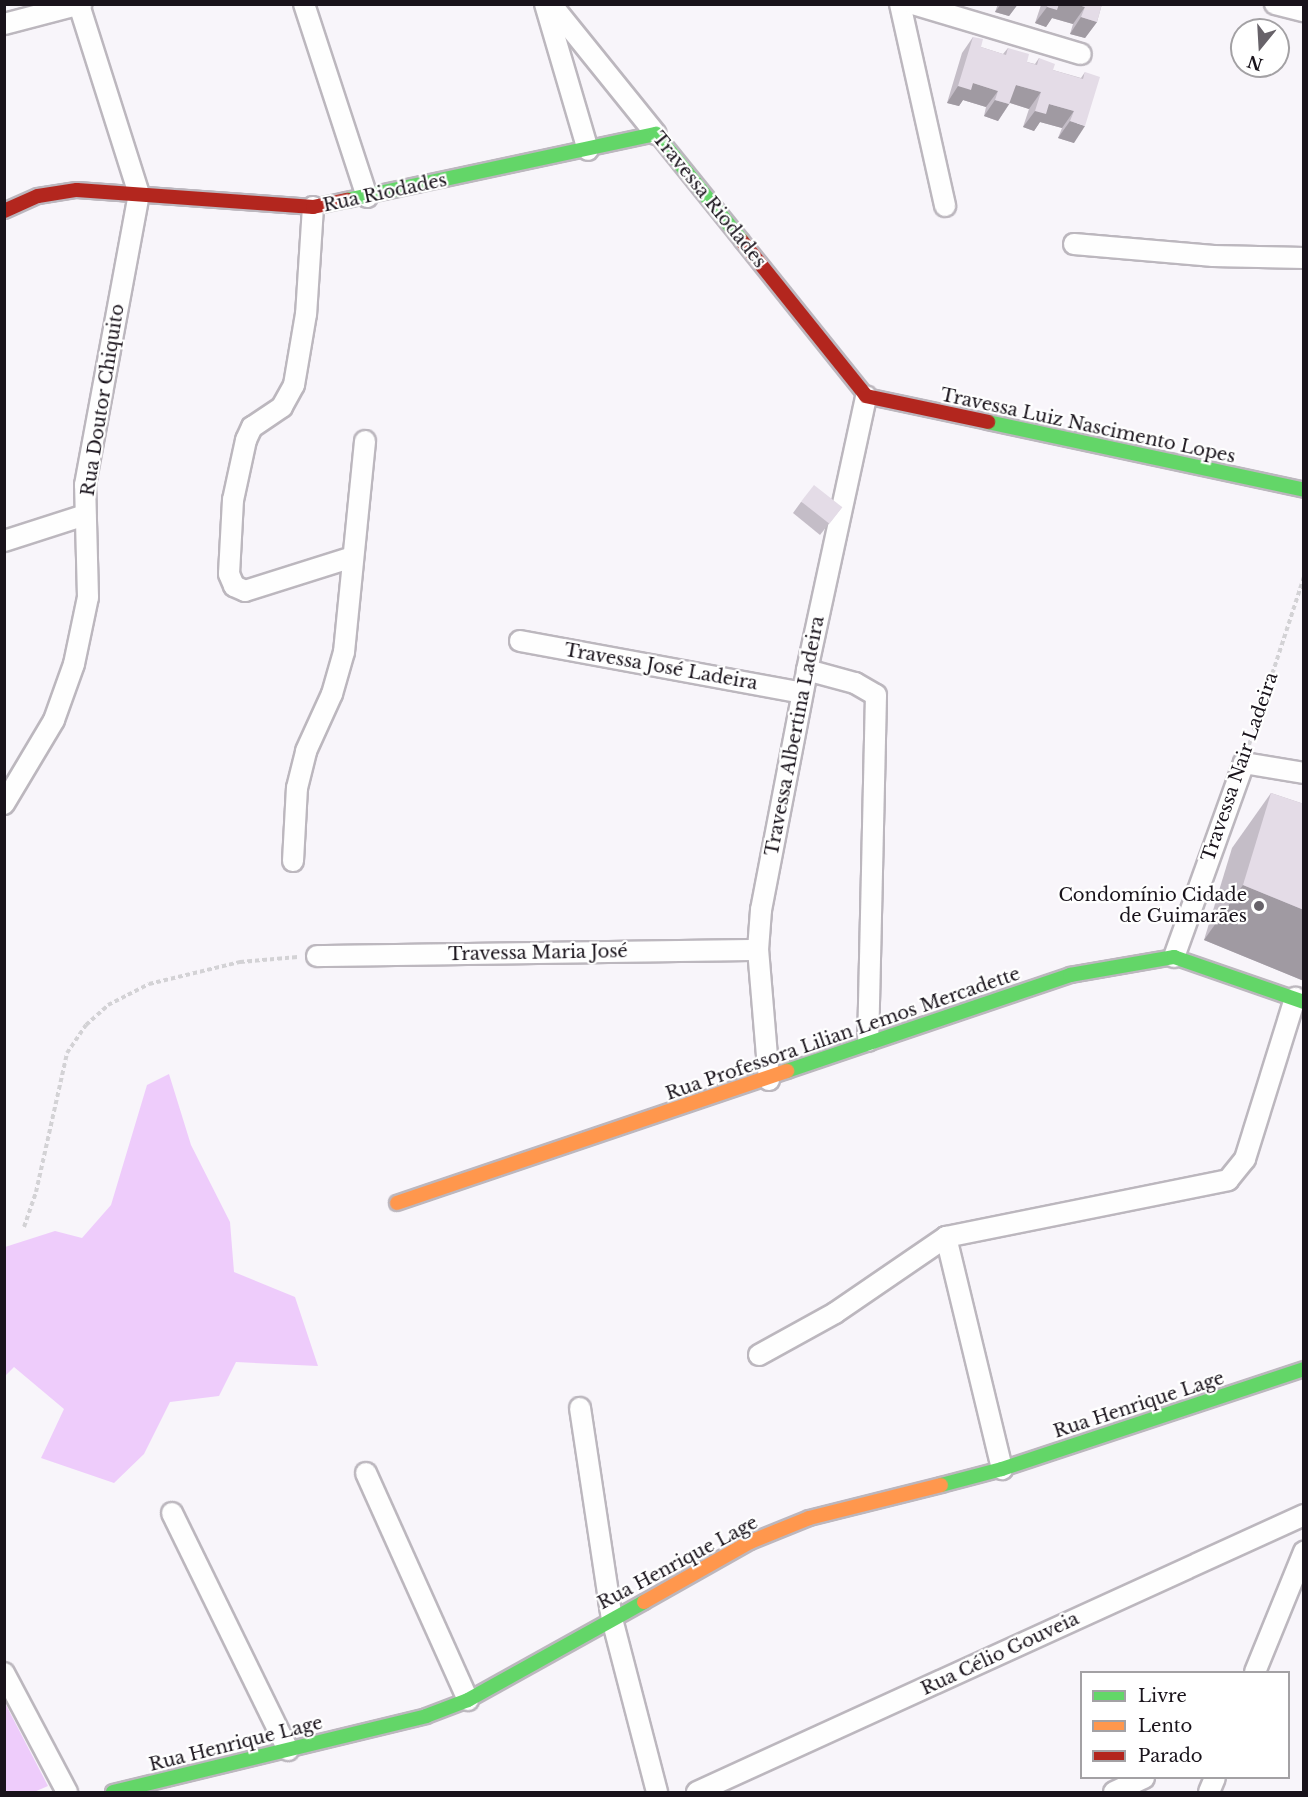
<!DOCTYPE html>
<meta charset="utf-8">
<style>
body{margin:0}
#map{position:relative;width:1308px;height:1797px;overflow:hidden;background:#f8f5fa;font-family:"Libre Baskerville",serif}
div>[style]{position:absolute}
[style*='--x']{left:calc(var(--x)*1px);top:calc(var(--y)*1px);width:calc(var(--w)*1px);rotate:calc(var(--a)*1deg)}
.green>*{inset:0;background:#eeccfb}
.path>*{height:4px;margin-top:-2px;transform-origin:0;background:repeating-linear-gradient(90deg,#d3d2d5 0 4.5px,transparent 0 7.5px)}
.roads{filter:drop-shadow(2px 0 #bcb7be) drop-shadow(-2px 0 #bcb7be) drop-shadow(0 2px #bcb7be) drop-shadow(0 -2px #bcb7be)}
.street>*{height:20px;margin:-10px;padding:0 10px;transform-origin:10px;border-radius:10px;background:#fefefe}
.fast>*{height:14px;margin:-7px;padding:0 7px;transform-origin:7px;border-radius:7px;background:#63d668}
.slow>*{height:14px;margin:-7px;padding:0 7px;transform-origin:7px;border-radius:7px;background:#ff974d}
.jam>*{height:14px;margin:-7px;padding:0 7px;transform-origin:7px;border-radius:7px;background:#b3261e}
.wall>*{inset:0;background:#c4bdc7}
.shaded-wall>*{inset:0;background:#a09aa2}
.building>*{inset:0;background:#e4dce7;transform-origin:0 0}
.dots>*{width:16px;height:16px;translate:-50% -50%;box-sizing:border-box;border:3px solid #fff;border-radius:50%}
span{translate:-50% -50%;white-space:nowrap;text-align:center;line-height:1.15;-webkit-text-stroke:4.5px #fff;paint-order:stroke}
.street-label{font-size:18px;color:#19131b}
.poi-label{font-size:18px;color:#19131b}
.right{translate:-100% -50%;text-align:right}
.frame{position:absolute;inset:0;border:6px solid #19131b;pointer-events:none}
.legend{position:absolute;left:1080px;top:1671px;width:210px;height:108px;box-sizing:border-box;background:#fff;border:2px solid #a3a1a4;margin:0;padding:8px 10px;list-style:none;font-size:18px;color:#19131b}
.legend li{display:flex;align-items:center;gap:12px;height:30px}
.legend b{width:30px;border:2px solid #a3a1a4}
.north{position:absolute;left:1230px;top:18px;width:60px;height:60px;box-sizing:border-box;background:#fff;border:2px solid #a3a1a4;border-radius:50%;rotate:198deg;font-size:16px;font-weight:700;line-height:24px;text-align:center;color:#19131b}
.north::after{content:'';display:block;margin:auto;width:21px;height:27px;background:#676269;clip-path:polygon(50% 0,100% 100%,50% 72%,0 100%)}
</style>
<div id="map">
<div class="green">
<div style="clip-path:polygon(169px 1074px,191px 1145px,230px 1222px,234px 1272px,295px 1297px,318px 1366px,236px 1362px,219px 1396px,170px 1402px,144px 1454px,114px 1483px,41px 1458px,64px 1409px,14px 1367px,5px 1376px,5px 1247px,55px 1231px,82px 1238px,111px 1205px,147px 1085px)"></div>
<div style="clip-path:polygon(5px 1703px,48px 1786px,34px 1792px,5px 1792px)"></div>
</div>
<div class="path">
<div style="--x:1249;--y:745;--w:177;--a:-71.9"></div>
<div style="--x:24;--y:1227;--w:37;--a:-71"></div>
<div style="--x:36;--y:1192;--w:142;--a:-77.4"></div>
<div style="--x:67;--y:1053;--w:34;--a:-56"></div>
<div style="--x:86;--y:1025;--w:30;--a:-42"></div>
<div style="--x:108;--y:1005;--w:46;--a:-27.1"></div>
<div style="--x:149;--y:984;--w:94;--a:-13.6"></div>
<div style="--x:240;--y:962;--w:58;--a:-4.9"></div>
</div>
<div class="roads">
<div class="street">
<div style="--x:304;--y:4;--w:203;--a:71.9"></div>
<div style="--x:545;--y:4;--w:152;--a:73.6"></div>
<div style="--x:551;--y:4;--w:167;--a:51.1"></div>
<div style="--x:900;--y:4;--w:207;--a:77.4"></div>
<div style="--x:913;--y:4;--w:175;--a:16.6"></div>
<div style="--x:1275;--y:4;--w:30;--a:14"></div>
<div style="--x:4;--y:24;--w:80;--a:-14.6"></div>
<div style="--x:313;--y:207;--w:107;--a:93.7"></div>
<div style="--x:306;--y:314;--w:72;--a:99.6"></div>
<div style="--x:294;--y:385;--w:25;--a:119"></div>
<div style="--x:282;--y:407;--w:36;--a:146"></div>
<div style="--x:252;--y:427;--w:14;--a:115"></div>
<div style="--x:246;--y:440;--w:61;--a:102.2"></div>
<div style="--x:233;--y:500;--w:74;--a:93.1"></div>
<div style="--x:229;--y:574;--w:13;--a:67"></div>
<div style="--x:234;--y:586;--w:12;--a:24"></div>
<div style="--x:245;--y:591;--w:113;--a:-17.5"></div>
<div style="--x:1074;--y:244;--w:140;--a:4.9"></div>
<div style="--x:1213;--y:256;--w:91;--a:1.3"></div>
<div style="--x:4;--y:541;--w:85;--a:-17.8"></div>
<div style="--x:520;--y:641;--w:287;--a:10.4"></div>
<div style="--x:807;--y:670;--w:50;--a:15.2"></div>
<div style="--x:855;--y:683;--w:24;--a:30"></div>
<div style="--x:876;--y:695;--w:346;--a:91.3"></div>
<div style="--x:4;--y:804;--w:98;--a:-59.2"></div>
<div style="--x:54;--y:720;--w:59;--a:-70.3"></div>
<div style="--x:74;--y:664;--w:68;--a:-78.2"></div>
<div style="--x:88;--y:597;--w:112;--a:-91.5"></div>
<div style="--x:85;--y:485;--w:296;--a:-79.5"></div>
<div style="--x:139;--y:194;--w:198;--a:-107.6"></div>
<div style="--x:293;--y:861;--w:73;--a:-86.9"></div>
<div style="--x:297;--y:788;--w:38;--a:-76"></div>
<div style="--x:306;--y:751;--w:63;--a:-65.5"></div>
<div style="--x:332;--y:694;--w:44;--a:-74.1"></div>
<div style="--x:344;--y:652;--w:212;--a:-84.3"></div>
<div style="--x:317;--y:956;--w:441;--a:-0.8"></div>
<div style="--x:1174;--y:957;--w:206;--a:-70.2"></div>
<div style="--x:1244;--y:763;--w:61;--a:9.5"></div>
<div style="--x:769;--y:1080;--w:130;--a:-94.8"></div>
<div style="--x:758;--y:950;--w:40;--a:-85.7"></div>
<div style="--x:761;--y:910;--w:244;--a:-79.1"></div>
<div style="--x:807;--y:670;--w:280;--a:-77.8"></div>
<div style="--x:946;--y:1237;--w:239;--a:76.4"></div>
<div style="--x:759;--y:1355;--w:87;--a:-28.9"></div>
<div style="--x:835;--y:1313;--w:135;--a:-34.4"></div>
<div style="--x:946;--y:1237;--w:288;--a:-11.4"></div>
<div style="--x:1228;--y:1180;--w:27;--a:-51"></div>
<div style="--x:1245;--y:1159;--w:169;--a:-72.7"></div>
<div style="--x:580;--y:1408;--w:213;--a:81.4"></div>
<div style="--x:612;--y:1619;--w:179;--a:75.4"></div>
<div style="--x:366;--y:1473;--w:249;--a:65.8"></div>
<div style="--x:172;--y:1513;--w:264;--a:63.9"></div>
<div style="--x:1255;--y:1672;--w:130;--a:-67.8"></div>
<div style="--x:4;--y:1673;--w:135;--a:62.1"></div>
<div style="--x:697;--y:1792;--w:667;--a:-24.53"></div>
<div style="--x:1114;--y:1792;--w:33;--a:-25"></div>
<div style="--x:1209;--y:1792;--w:15;--a:-67"></div>
</div>
<div class="fast">
<div style="--x:347;--y:200;--w:316;--a:-12.1"></div>
<div style="--x:656;--y:134;--w:137;--a:51.2"></div>
<div style="--x:988;--y:422;--w:323;--a:12.1"></div>
<div style="--x:787;--y:1071;--w:299;--a:-18.7"></div>
<div style="--x:1070;--y:975;--w:106;--a:-9.8"></div>
<div style="--x:1174;--y:957;--w:138;--a:19.1"></div>
<div style="--x:941;--y:1485;--w:63;--a:-14.7"></div>
<div style="--x:1002;--y:1469;--w:318;--a:-18.3"></div>
<div style="--x:113;--y:1792;--w:322;--a:-13.6"></div>
<div style="--x:426;--y:1716;--w:45;--a:-20.9"></div>
<div style="--x:468;--y:1700;--w:201;--a:-29.1"></div>
</div>
<div class="slow">
<div style="--x:397;--y:1203;--w:412;--a:-18.7"></div>
<div style="--x:644;--y:1602;--w:122;--a:-29.5"></div>
<div style="--x:750;--y:1542;--w:64;--a:-22.1"></div>
<div style="--x:809;--y:1518;--w:136;--a:-14"></div>
</div>
<div class="jam">
<div style="--x:4;--y:211;--w:37;--a:-24"></div>
<div style="--x:38;--y:196;--w:39;--a:-9"></div>
<div style="--x:77;--y:190;--w:237;--a:4.1"></div>
<div style="--x:313;--y:207;--w:35;--a:-12"></div>
<div style="--x:742;--y:241;--w:198;--a:51.3"></div>
<div style="--x:866;--y:396;--w:125;--a:12"></div>
</div>
</div>
<div class="wall">
<div style="clip-path:polygon(998px 4px,1018px 4px,1009px 16px,995px 12px)"></div>
<div style="clip-path:polygon(1040px 4px,1102px 4px,1097px 22px,1085px 38px,1070px 34px,1073px 24px,1052px 18px,1046px 27px,1035px 23px,1041px 5px)"></div>
<div style="clip-path:polygon(973px 37px,981px 47px,1003px 54px,1008px 48px,1027px 62px,1035px 64px,1039px 58px,1053px 70px,1081px 78px,1085px 72px,1074px 143px,1058px 138px,1062px 128px,1040px 122px,1034px 131px,1023px 127px,1029px 109px,1010px 103px,998px 121px,984px 116px,986px 107px,963px 100px,959px 106px,947px 103px,962px 53px)"></div>
<div style="clip-path:polygon(801px 502px,842px 507px,820px 535px,793px 513px)"></div>
<div style="clip-path:polygon(1271px 793px,1304px 804px,1304px 981px,1204px 940px,1232px 848px)"></div>
</div>
<div class="shaded-wall">
<div style="clip-path:polygon(1001px 4px,1018px 4px,1009px 16px,995px 12px)"></div>
<div style="clip-path:polygon(1057px 4px,1075px 4px,1085px 7px,1073px 24px,1052px 18px,1046px 27px,1035px 23px,1047px 7px)"></div>
<div style="clip-path:polygon(1081px 17px,1097px 22px,1085px 38px,1070px 34px)"></div>
<div style="clip-path:polygon(973px 83px,998px 91px,986px 107px,963px 100px,959px 106px,947px 103px,958px 86px)"></div>
<div style="clip-path:polygon(1016px 85px,1041px 92px,1029px 109px,1004px 101px)"></div>
<div style="clip-path:polygon(995px 100px,1009px 104px,998px 121px,984px 116px)"></div>
<div style="clip-path:polygon(1049px 104px,1074px 111px,1062px 128px,1040px 122px,1034px 131px,1023px 127px,1035px 111px)"></div>
<div style="clip-path:polygon(1070px 121px,1085px 126px,1074px 143px,1058px 138px)"></div>
<div style="clip-path:polygon(1243px 885px,1304px 910px,1304px 981px,1204px 940px)"></div>
</div>
<div class="building">
<div style="clip-path:polygon(1048px 4px,1059px 4px,1057px 10px,1047px 7px)"></div>
<div style="clip-path:polygon(1075px 4px,1102px 4px,1097px 22px,1081px 17px,1085px 7px)"></div>
<div style="clip-path:polygon(973px 37px,983px 39px,981px 47px,1006px 55px,1008px 48px,1029px 54px,1027px 62px,1037px 65px,1039px 58px,1055px 64px,1053px 70px,1083px 79px,1085px 72px,1100px 77px,1085px 126px,1070px 121px,1074px 111px,1049px 104px,1046px 114px,1035px 111px,1041px 92px,1016px 85px,1009px 104px,995px 100px,998px 91px,973px 83px,971px 90px,958px 86px)"></div>
<div style="left:814px;top:485px;width:36px;height:21px;rotate:38deg"></div>
<div style="clip-path:polygon(1271px 793px,1304px 804px,1304px 910px,1243px 885px)"></div>
</div>
<div class="dots">
<div style="left:1259px;top:906px;background:#676269"></div>
</div>
<div class="street-label">
<span style="left:385px;top:193px;rotate:-12deg">Rua Riodades</span>
<span style="left:709px;top:200px;rotate:51deg">Travessa Riodades</span>
<span style="left:103px;top:400px;rotate:-81deg">Rua Doutor Chiquito</span>
<span style="left:1088px;top:426px;rotate:12deg">Travessa Luiz Nascimento Lopes</span>
<span style="left:661px;top:667px;rotate:10deg">Travessa José Ladeira</span>
<span style="left:795px;top:736px;rotate:-79deg">Travessa Albertina Ladeira</span>
<span style="left:1240px;top:767px;rotate:-71deg">Travessa Nair Ladeira</span>
<span style="left:538px;top:953px;rotate:-1deg">Travessa Maria José</span>
<span style="left:843px;top:1034px;rotate:-19deg">Rua Professora Lilian Lemos Mercadette</span>
<span style="left:1139px;top:1405px;rotate:-18deg">Rua Henrique Lage</span>
<span style="left:678px;top:1563px;rotate:-28deg">Rua Henrique Lage</span>
<span style="left:1000px;top:1654px;rotate:-25deg">Rua Célio Gouveia</span>
<span style="left:236px;top:1744px;rotate:-14deg">Rua Henrique Lage</span>
</div>
<div class="poi-label">
<span class="right" style="left:1247px;top:906px">Condomínio Cidade<br>de Guimarães</span>
</div>
<div class="frame"></div>
<ul class="legend">
<li><b style="height:8px;background:#63d668"></b>Livre</li>
<li><b style="height:8px;background:#ff974d"></b>Lento</li>
<li><b style="height:8px;background:#b3261e"></b>Parado</li>
</ul>
<div class="north">N</div>
</div>
